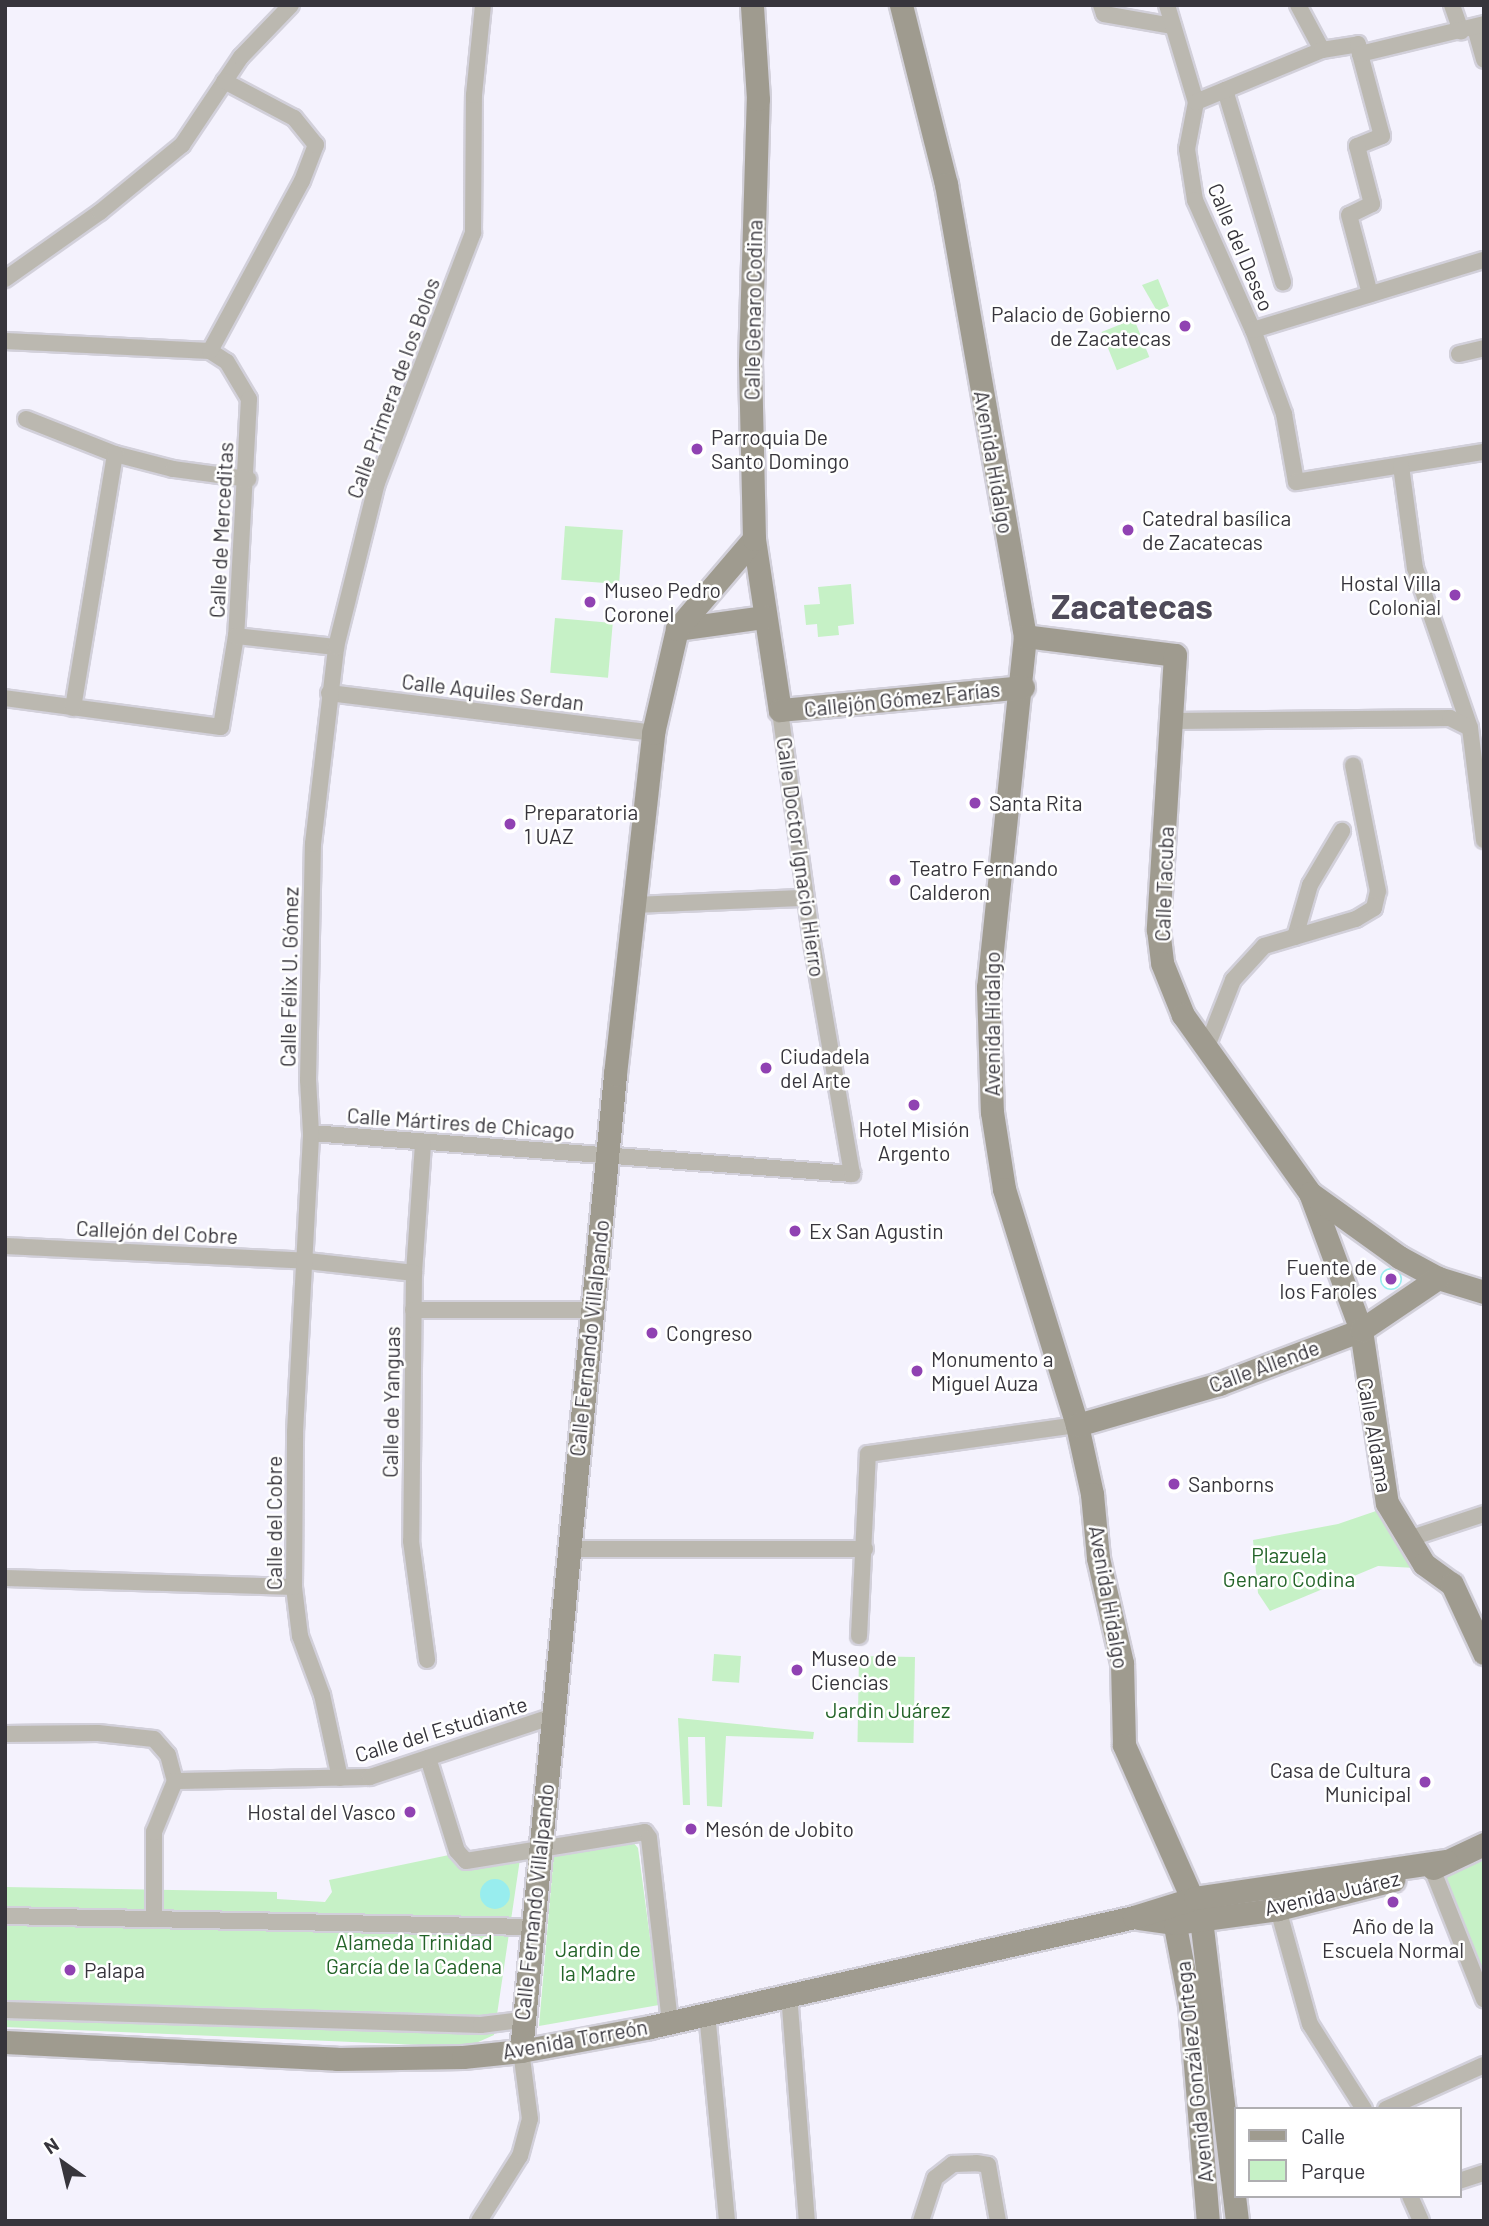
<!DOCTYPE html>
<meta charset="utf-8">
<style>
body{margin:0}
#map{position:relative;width:1489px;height:2226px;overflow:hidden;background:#f4f2fd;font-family:Barlow,sans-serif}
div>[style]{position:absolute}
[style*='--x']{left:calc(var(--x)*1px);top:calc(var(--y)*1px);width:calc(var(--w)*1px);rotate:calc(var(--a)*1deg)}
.green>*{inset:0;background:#c6f1c6;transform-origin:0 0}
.water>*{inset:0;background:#98edee}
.round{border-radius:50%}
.roads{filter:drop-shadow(2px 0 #d2d0da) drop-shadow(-2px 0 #d2d0da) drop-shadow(0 2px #d2d0da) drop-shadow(0 -2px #d2d0da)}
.street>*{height:16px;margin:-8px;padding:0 8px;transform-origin:8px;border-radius:8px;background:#bbb8b0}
.secondary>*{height:23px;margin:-11.5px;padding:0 11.5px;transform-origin:11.5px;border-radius:11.5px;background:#9f9b8f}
.dots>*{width:19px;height:19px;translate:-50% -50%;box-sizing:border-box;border:4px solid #fff;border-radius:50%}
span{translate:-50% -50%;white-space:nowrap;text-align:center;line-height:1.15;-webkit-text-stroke:5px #fff;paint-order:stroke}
.street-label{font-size:21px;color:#37353c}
.poi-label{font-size:21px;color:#37353c}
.right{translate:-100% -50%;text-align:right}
.left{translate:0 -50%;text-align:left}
.park-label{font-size:21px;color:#246429}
.town-label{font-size:35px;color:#4f4b5a;font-weight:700}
.frame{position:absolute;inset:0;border:7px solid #37353c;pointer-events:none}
.legend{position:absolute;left:1234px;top:2107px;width:228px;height:91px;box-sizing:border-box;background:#fff;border:2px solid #afaeb1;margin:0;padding:9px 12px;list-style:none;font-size:21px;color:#37353c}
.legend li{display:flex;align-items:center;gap:14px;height:35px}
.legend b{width:35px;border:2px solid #afaeb1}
.north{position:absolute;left:28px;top:2128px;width:70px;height:70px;-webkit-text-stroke:5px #fff;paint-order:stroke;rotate:326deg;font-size:19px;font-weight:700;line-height:28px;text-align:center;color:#37353c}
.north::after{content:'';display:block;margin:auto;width:24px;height:32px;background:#37353c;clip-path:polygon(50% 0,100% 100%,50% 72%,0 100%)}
</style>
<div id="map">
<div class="green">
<div style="clip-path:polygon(1158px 279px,1169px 306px,1157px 311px,1142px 285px)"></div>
<div style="left:1134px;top:319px;width:41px;height:35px;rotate:68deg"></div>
<div style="left:565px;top:526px;width:58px;height:54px;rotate:4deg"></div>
<div style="clip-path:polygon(851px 584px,854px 624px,838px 626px,839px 635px,818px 637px,817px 624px,806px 625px,804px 605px,820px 604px,818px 587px)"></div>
<div style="left:555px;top:618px;width:58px;height:55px;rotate:5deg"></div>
<div style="clip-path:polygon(1376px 1511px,1416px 1568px,1378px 1566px,1270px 1611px,1258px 1593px,1253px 1540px,1338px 1524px)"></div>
<div style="left:714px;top:1654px;width:27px;height:27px;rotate:4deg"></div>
<div style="left:859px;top:1656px;width:56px;height:86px;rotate:1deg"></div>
<div style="clip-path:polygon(678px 1718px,814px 1732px,813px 1739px,726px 1736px,722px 1807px,707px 1806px,705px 1737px,688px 1737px,690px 1805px,683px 1805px)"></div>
<div style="clip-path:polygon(632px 1841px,638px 1848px,659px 2005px,539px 2026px,554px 1853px)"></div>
<div style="clip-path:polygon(449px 1855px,463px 1869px,520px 1859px,494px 2035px,467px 2047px,5px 2027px,5px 1887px,277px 1892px,277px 1899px,325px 1902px,332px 1892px,329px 1880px)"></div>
<div style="clip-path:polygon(1484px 1859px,1484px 1977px,1446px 1877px)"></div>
</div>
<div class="water">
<div class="round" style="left:1380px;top:1268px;width:22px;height:22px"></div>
<div class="round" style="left:480px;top:1879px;width:30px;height:30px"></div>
</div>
<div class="roads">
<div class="street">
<div style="--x:1101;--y:5;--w:9;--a:72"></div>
<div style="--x:1104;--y:14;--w:70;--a:9.9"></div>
<div style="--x:1167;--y:5;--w:101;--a:73.4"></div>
<div style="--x:1196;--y:102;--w:48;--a:100.8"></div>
<div style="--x:1187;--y:149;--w:52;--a:81.1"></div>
<div style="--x:1195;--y:200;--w:142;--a:66"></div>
<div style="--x:1253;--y:330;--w:90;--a:69.7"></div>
<div style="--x:1284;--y:414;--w:69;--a:80"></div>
<div style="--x:1296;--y:482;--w:190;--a:-9.1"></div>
<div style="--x:1298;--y:5;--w:51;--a:61.9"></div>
<div style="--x:1452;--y:5;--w:28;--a:71"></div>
<div style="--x:1475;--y:28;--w:33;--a:74"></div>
<div style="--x:1360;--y:54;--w:85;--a:75"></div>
<div style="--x:1382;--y:136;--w:27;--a:158"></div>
<div style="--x:1357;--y:146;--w:60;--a:75.5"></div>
<div style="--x:1372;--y:204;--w:25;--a:154"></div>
<div style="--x:1349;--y:215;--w:82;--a:75.1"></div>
<div style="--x:1225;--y:90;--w:201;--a:73.2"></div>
<div style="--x:1196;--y:102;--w:136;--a:-22.4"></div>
<div style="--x:1322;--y:50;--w:36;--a:-9"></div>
<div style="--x:1358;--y:44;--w:10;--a:79"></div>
<div style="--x:1360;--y:54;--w:128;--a:-13.6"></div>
<div style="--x:5;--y:279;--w:116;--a:-35.2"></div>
<div style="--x:100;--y:212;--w:106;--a:-39.3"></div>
<div style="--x:182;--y:145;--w:106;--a:-56.2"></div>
<div style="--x:241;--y:57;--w:72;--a:-46.1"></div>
<div style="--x:1253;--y:330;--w:241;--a:-16.9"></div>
<div style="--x:5;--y:341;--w:205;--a:2.8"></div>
<div style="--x:210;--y:351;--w:20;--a:33"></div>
<div style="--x:227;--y:362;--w:43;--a:59.3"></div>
<div style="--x:249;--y:399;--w:237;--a:93.1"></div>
<div style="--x:236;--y:636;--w:92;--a:99.4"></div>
<div style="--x:221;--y:727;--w:218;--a:-172.4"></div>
<div style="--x:210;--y:351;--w:193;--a:-61.6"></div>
<div style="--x:302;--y:181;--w:39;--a:-69"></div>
<div style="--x:316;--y:145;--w:35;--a:-129"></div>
<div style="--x:294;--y:118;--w:79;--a:-152.1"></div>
<div style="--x:1459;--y:354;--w:26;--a:-13"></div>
<div style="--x:26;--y:419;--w:96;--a:21.5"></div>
<div style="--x:115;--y:454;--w:60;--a:14.5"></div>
<div style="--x:173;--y:469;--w:76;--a:7.6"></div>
<div style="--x:1401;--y:466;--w:103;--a:82.2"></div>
<div style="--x:1415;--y:568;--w:169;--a:71"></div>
<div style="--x:1470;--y:728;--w:113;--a:82.9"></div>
<div style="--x:236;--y:636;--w:101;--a:6.3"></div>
<div style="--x:329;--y:693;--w:326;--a:7"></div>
<div style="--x:73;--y:708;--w:257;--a:-80.6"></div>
<div style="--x:1174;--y:721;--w:276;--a:-0.6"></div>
<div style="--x:1450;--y:718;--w:22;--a:27"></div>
<div style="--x:636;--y:905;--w:169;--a:-2.4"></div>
<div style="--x:1295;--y:937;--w:54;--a:-73.9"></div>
<div style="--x:1310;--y:885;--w:63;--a:-59.3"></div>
<div style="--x:1206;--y:1049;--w:74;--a:-68.6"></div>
<div style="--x:1233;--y:980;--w:46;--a:-47.6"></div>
<div style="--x:1264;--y:946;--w:96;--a:-16.4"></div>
<div style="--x:1356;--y:919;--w:21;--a:-31"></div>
<div style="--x:1374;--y:908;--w:17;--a:-77"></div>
<div style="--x:1378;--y:891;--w:128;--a:-101.2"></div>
<div style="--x:311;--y:1133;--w:543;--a:4.33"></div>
<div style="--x:852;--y:1174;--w:228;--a:-99.8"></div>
<div style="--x:813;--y:949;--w:241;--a:-97.9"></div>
<div style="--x:423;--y:1144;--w:129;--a:94"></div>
<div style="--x:414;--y:1273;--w:268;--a:90.6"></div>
<div style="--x:411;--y:1541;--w:120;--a:82.3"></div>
<div style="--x:5;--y:1246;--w:302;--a:2.8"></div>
<div style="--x:307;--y:1261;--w:108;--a:6.4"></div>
<div style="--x:413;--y:1310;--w:179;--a:0"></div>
<div style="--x:1408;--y:1539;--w:80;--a:-18.2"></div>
<div style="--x:570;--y:1549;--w:295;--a:0"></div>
<div style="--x:5;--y:1578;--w:289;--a:1.8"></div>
<div style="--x:859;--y:1636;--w:182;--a:-87.2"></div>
<div style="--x:868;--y:1454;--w:211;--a:-7.9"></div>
<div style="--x:5;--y:1734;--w:93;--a:-0.6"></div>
<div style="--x:98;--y:1733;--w:56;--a:6.1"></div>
<div style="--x:154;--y:1739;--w:21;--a:49"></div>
<div style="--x:168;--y:1755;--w:27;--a:75"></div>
<div style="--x:428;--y:1758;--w:97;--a:72.7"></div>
<div style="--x:457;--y:1851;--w:13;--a:48"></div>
<div style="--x:466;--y:1861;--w:181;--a:-9.2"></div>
<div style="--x:645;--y:1832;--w:7;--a:56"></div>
<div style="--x:649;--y:1838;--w:185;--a:83.5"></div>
<div style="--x:340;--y:1778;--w:85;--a:-102.2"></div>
<div style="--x:322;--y:1695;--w:63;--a:-110.4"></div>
<div style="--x:300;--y:1636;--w:49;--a:-97"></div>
<div style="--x:294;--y:1587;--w:155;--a:-89.6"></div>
<div style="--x:295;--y:1432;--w:299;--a:-86.9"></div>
<div style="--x:311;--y:1133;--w:53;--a:-93.2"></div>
<div style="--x:308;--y:1080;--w:236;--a:-88.8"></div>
<div style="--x:313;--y:844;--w:198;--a:-83.3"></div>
<div style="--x:336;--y:647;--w:169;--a:-76"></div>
<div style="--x:377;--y:483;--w:268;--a:-69"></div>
<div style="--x:473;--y:233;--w:138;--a:-89.6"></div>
<div style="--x:474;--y:95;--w:90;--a:-84.3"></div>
<div style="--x:175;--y:1781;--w:195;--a:-1.2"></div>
<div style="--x:370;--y:1777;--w:193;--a:-18.4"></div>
<div style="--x:1429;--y:1861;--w:149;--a:68.3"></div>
<div style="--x:1278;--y:1909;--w:119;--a:74.5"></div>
<div style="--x:1310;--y:2024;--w:101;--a:57.6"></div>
<div style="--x:5;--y:1916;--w:525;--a:1.2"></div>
<div style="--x:154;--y:1919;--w:87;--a:-90"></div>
<div style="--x:154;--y:1832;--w:55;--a:-67.6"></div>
<div style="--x:789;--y:1994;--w:228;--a:85.5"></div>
<div style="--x:5;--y:2010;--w:476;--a:1.8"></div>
<div style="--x:481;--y:2025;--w:40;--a:-7.1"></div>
<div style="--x:707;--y:2013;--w:209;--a:84.5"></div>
<div style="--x:1386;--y:2109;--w:107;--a:-24.2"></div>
<div style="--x:1459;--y:2181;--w:26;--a:-18"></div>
<div style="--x:1410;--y:2196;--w:27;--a:66"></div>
<div style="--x:479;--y:2221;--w:77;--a:-57.8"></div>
<div style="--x:520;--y:2156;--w:38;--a:-75"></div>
<div style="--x:530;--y:2119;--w:69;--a:-97.5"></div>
<div style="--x:921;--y:2221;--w:45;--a:-72"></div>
<div style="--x:935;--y:2178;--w:23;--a:-38"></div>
<div style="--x:953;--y:2164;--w:23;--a:-2"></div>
<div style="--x:976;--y:2163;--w:12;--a:9"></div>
<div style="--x:988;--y:2165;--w:57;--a:79.9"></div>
</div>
<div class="secondary">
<div style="--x:901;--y:5;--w:185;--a:75.9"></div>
<div style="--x:946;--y:184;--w:459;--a:80.1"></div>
<div style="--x:1025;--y:636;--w:353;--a:96"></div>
<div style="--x:988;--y:987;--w:125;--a:88.2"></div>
<div style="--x:992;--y:1112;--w:78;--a:81.1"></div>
<div style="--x:1004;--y:1189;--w:247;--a:72.8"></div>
<div style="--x:1077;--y:1425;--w:71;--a:77.7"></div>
<div style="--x:1092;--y:1494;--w:64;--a:84.6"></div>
<div style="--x:1098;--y:1558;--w:108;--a:77.1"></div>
<div style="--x:1122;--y:1663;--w:82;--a:88.6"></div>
<div style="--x:1124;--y:1745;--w:190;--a:66.1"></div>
<div style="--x:1201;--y:1919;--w:304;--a:83.2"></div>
<div style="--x:754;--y:539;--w:173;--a:81.4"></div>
<div style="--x:780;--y:710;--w:244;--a:-5.4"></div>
<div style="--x:677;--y:629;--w:88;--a:-7.9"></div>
<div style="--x:1025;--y:636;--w:151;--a:7.2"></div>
<div style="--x:1175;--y:655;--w:275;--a:93.6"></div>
<div style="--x:1158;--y:929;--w:34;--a:83"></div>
<div style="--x:1162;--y:963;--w:56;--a:68"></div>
<div style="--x:1183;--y:1015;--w:219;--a:54.5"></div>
<div style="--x:1310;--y:1193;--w:146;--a:69.6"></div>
<div style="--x:1361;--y:1330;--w:175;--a:81.5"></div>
<div style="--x:1387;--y:1503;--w:71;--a:58.8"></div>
<div style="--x:1424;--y:1564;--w:34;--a:36"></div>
<div style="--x:1452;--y:1584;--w:76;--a:65.1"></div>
<div style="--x:1310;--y:1193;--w:110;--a:35.7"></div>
<div style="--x:1399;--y:1257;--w:44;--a:28.3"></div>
<div style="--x:1438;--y:1278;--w:48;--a:16.9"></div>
<div style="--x:1077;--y:1425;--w:148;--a:-16.1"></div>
<div style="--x:1219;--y:1384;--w:152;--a:-20.8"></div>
<div style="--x:1361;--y:1330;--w:93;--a:-34"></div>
<div style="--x:1433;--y:1868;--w:56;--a:-25.2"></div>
<div style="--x:1172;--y:1910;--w:96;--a:79.2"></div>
<div style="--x:1190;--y:2004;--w:218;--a:85.3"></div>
<div style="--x:1139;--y:1918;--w:36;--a:8"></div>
<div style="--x:1175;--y:1923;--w:104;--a:-7.7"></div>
<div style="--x:1278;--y:1909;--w:119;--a:-14.2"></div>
<div style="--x:5;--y:2042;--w:332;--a:2.9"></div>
<div style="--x:337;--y:2059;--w:126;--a:-0.9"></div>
<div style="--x:463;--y:2057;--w:58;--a:-5.9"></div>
<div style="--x:521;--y:2051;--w:131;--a:-10.5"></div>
<div style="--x:650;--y:2027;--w:496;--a:-12.8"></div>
<div style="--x:1134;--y:1917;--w:64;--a:-17.3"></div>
<div style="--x:1195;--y:1898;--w:254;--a:-8.4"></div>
<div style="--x:521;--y:2051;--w:982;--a:-84.5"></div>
<div style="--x:615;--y:1074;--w:343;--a:-83.6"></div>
<div style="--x:653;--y:733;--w:107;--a:-77"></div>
<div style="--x:677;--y:629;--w:118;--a:-49.5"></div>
<div style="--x:754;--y:539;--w:177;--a:-91.3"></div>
<div style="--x:750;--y:362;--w:263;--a:-88.3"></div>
<div style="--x:758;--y:99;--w:94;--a:-93.7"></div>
</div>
</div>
<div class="dots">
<div style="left:1185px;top:326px;background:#9042b2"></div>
<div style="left:697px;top:449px;background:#9042b2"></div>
<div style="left:1128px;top:530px;background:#9042b2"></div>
<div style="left:1455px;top:595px;background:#9042b2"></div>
<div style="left:590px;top:602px;background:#9042b2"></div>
<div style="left:975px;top:803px;background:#9042b2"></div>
<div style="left:510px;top:824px;background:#9042b2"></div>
<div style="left:895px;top:880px;background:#9042b2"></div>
<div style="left:766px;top:1068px;background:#9042b2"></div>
<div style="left:914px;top:1105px;background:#9042b2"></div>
<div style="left:795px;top:1231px;background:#9042b2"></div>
<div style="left:1391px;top:1279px;background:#9042b2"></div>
<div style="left:652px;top:1333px;background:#9042b2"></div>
<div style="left:917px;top:1371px;background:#9042b2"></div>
<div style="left:1174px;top:1484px;background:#9042b2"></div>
<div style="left:797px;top:1670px;background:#9042b2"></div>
<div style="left:1425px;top:1782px;background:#9042b2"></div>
<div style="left:410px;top:1812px;background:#9042b2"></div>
<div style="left:691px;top:1829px;background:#9042b2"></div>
<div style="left:1393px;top:1902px;background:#9042b2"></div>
<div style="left:70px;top:1970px;background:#9042b2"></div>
</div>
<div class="street-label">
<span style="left:1241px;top:247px;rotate:67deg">Calle del Deseo</span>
<span style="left:753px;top:310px;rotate:-89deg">Calle Genaro Codina</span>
<span style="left:393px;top:388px;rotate:-70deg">Calle Primera de los Bolos</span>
<span style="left:994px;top:462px;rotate:80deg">Avenida Hidalgo</span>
<span style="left:221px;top:530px;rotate:-87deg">Calle de Merceditas</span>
<span style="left:493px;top:692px;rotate:7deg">Calle Aquiles Serdan</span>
<span style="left:902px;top:699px;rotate:-6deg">Callejón Gómez Farías</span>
<span style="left:801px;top:857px;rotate:82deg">Calle Doctor Ignacio Hierro</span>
<span style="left:1164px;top:884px;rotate:-88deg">Calle Tacuba</span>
<span style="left:289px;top:977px;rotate:-89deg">Calle Félix U. Gómez</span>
<span style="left:992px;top:1024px;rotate:-90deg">Avenida Hidalgo</span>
<span style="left:461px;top:1123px;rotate:4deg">Calle Mártires de Chicago</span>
<span style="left:157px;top:1232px;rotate:3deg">Callejón del Cobre</span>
<span style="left:589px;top:1338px;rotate:-84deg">Calle Fernando Villalpando</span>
<span style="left:1264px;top:1366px;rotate:-20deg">Calle Allende</span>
<span style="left:391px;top:1402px;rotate:-89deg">Calle de Yanguas</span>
<span style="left:1375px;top:1435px;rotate:80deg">Calle Aldama</span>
<span style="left:274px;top:1523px;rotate:-90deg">Calle del Cobre</span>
<span style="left:1109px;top:1597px;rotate:80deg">Avenida Hidalgo</span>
<span style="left:441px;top:1729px;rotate:-17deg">Calle del Estudiante</span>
<span style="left:1332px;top:1893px;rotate:-13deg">Avenida Juárez</span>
<span style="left:534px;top:1902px;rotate:-84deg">Calle Fernando Villalpando</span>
<span style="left:575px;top:2039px;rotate:-10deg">Avenida Torreón</span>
<span style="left:1194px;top:2072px;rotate:-96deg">Avenida González Ortega</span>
</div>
<div class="poi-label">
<span class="right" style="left:1171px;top:326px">Palacio de Gobierno<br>de Zacatecas</span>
<span class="left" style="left:711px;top:449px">Parroquia De<br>Santo Domingo</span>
<span class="left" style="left:1142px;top:530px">Catedral basílica<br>de Zacatecas</span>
<span class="right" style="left:1441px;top:595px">Hostal Villa<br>Colonial</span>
<span class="left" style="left:604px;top:602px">Museo Pedro<br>Coronel</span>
<span class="left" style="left:989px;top:803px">Santa Rita</span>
<span class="left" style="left:524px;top:824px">Preparatoria<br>1 UAZ</span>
<span class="left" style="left:909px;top:880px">Teatro Fernando<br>Calderon</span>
<span class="left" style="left:780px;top:1068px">Ciudadela<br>del Arte</span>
<span style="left:914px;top:1141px">Hotel Misión<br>Argento</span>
<span class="left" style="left:809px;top:1231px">Ex San Agustin</span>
<span class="right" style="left:1377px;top:1279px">Fuente de<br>los Faroles</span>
<span class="left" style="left:666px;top:1333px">Congreso</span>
<span class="left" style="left:931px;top:1371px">Monumento a<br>Miguel Auza</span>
<span class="left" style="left:1188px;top:1484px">Sanborns</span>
<span class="left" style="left:811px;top:1670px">Museo de<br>Ciencias</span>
<span class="right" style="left:1411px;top:1782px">Casa de Cultura<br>Municipal</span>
<span class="right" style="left:396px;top:1812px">Hostal del Vasco</span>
<span class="left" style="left:705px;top:1829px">Mesón de Jobito</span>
<span style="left:1393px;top:1938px">Año de la<br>Escuela Normal</span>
<span class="left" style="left:84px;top:1970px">Palapa</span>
</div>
<div class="park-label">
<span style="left:1289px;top:1567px">Plazuela<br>Genaro Codina</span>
<span style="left:888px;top:1710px">Jardin Juárez</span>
<span style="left:414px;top:1954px">Alameda Trinidad<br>García de la Cadena</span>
<span style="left:598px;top:1961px">Jardin de<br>la Madre</span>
</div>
<div class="town-label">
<span style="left:1132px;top:605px">Zacatecas</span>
</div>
<div class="frame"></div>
<ul class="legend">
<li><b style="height:9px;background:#9f9b8f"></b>Calle</li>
<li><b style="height:19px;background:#c6f1c6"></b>Parque</li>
</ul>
<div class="north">N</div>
</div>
